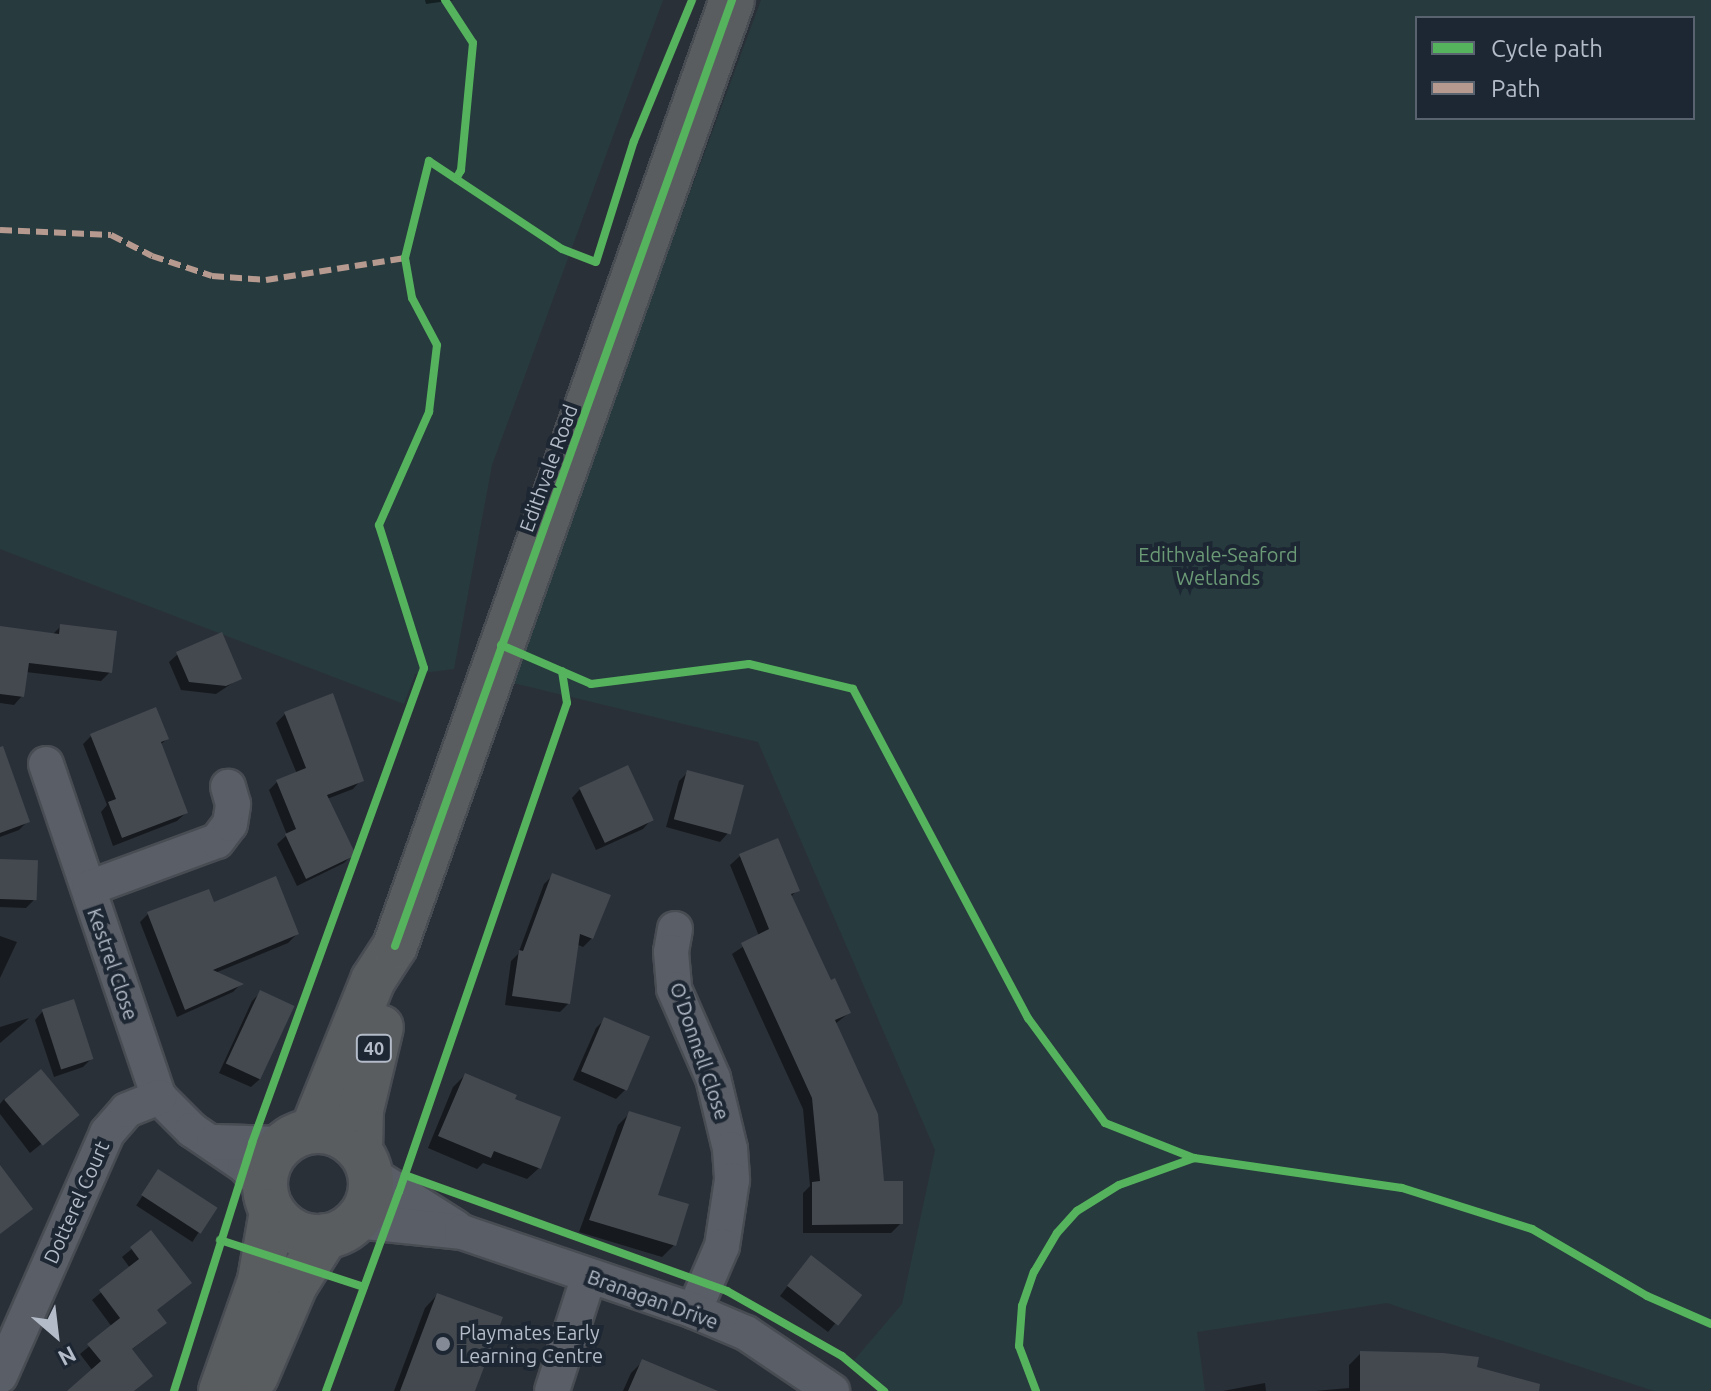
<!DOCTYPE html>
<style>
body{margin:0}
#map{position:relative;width:1711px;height:1391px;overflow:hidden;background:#2a3038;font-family:Ubuntu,sans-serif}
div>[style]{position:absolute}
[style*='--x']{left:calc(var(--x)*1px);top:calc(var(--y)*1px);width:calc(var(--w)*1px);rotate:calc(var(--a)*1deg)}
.green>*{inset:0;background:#273a3e}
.shadow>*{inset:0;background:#0007;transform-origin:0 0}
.building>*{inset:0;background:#444950;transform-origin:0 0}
.roads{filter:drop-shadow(2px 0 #484c53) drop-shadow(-2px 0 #484c53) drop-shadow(0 2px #484c53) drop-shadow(0 -2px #484c53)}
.minor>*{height:34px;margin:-17px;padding:0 17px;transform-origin:17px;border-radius:17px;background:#5a5e66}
.highway>*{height:44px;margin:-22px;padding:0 22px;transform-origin:22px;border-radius:22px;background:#5a5d60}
.highway>.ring{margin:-22px;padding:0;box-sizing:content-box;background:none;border:44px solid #5a5d60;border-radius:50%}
.quiet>*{height:6px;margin-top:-3px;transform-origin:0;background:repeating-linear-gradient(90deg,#b69a8f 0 12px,transparent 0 18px)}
.cycleway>*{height:8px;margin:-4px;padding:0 4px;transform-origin:4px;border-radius:4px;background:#56b35d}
.dots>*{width:22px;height:22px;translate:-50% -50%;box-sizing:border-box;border:4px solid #1d2633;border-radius:50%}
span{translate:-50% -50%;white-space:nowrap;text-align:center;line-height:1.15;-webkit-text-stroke:8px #1d2633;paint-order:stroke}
.shield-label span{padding:2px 6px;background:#1d2633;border:2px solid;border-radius:6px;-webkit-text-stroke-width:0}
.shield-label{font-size:18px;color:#b4bcc9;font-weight:700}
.street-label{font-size:20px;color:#b4bcc9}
.park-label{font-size:20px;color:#6b9a76}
.poi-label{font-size:20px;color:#b4bcc9}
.left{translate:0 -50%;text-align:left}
.legend{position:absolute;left:1415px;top:16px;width:280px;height:104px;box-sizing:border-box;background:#1d2633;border:2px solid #59626f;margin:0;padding:10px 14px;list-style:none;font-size:24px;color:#b4bcc9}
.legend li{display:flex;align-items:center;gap:16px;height:40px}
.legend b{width:40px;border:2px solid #59626f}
.north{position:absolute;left:16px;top:1295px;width:80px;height:80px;-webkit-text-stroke:6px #1d2633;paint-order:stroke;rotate:152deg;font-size:22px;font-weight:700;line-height:32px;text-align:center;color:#b4bcc9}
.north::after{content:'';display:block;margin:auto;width:28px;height:36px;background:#b4bcc9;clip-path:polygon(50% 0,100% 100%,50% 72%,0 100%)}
</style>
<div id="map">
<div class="green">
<div style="clip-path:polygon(0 0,663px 0,492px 465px,454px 669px,415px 674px,404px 704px,0 549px)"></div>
<div style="clip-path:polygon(evenodd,761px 0,1711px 0,1711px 1391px,1654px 1391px,1387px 1303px,1197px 1332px,1205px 1391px,880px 1391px,850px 1365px,902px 1304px,935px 1150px,758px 742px,509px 682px,761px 0,1417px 18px,1693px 18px,1693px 118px,1417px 118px,1417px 18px)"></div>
</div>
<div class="shadow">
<div style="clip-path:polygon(425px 0,454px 0,426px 4px)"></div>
<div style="clip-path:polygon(61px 626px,110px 672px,101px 681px,26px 672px,22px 696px,14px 705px,0 703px,0 628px,52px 635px)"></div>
<div style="clip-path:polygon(178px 654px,240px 678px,216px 694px,181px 690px,169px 662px)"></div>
<div style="clip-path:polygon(332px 695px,361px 780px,353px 789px,327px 799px,353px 854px,344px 863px,297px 886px,277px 844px,287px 835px,269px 790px,277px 782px,297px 774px,276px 723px,285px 714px)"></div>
<div style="clip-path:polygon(92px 735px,167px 739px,160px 745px,186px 813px,177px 821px,113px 846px,101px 812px,107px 805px,83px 744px)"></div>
<div style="clip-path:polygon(0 758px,28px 821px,19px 830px,0 837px)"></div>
<div style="clip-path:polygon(688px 772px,728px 833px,720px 842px,666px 827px,679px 781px)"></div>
<div style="clip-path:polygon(580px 789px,651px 820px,643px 829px,596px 850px,572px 798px)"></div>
<div style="clip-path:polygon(740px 856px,797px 890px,791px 897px,830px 982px,849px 1013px,835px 1024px,882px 1183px,901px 1223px,891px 1233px,803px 1233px,803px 1193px,810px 1186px,803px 1109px,732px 954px,759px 936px,730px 865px)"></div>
<div style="clip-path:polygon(0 861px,35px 899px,26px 908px,0 907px)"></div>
<div style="clip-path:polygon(553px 875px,592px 938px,583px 947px,576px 944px,568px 1004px,560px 1012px,505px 1005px,511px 961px,518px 954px,544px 884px)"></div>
<div style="clip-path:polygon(213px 904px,297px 934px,288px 943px,215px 973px,241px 984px,233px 992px,177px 1017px,140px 922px,148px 914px)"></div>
<div style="clip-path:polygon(0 936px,17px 942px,0 978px)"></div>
<div style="clip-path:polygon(260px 993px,260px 1079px,251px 1087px,219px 1073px,252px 1001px)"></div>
<div style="clip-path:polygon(43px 1011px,92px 1058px,83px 1067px,54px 1077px,35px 1020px)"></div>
<div style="clip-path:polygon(29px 1018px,25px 1022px,0 1043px,0 1027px)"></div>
<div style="clip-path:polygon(605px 1019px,625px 1090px,616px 1099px,573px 1080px,596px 1028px)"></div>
<div style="clip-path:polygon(465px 1075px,513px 1101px,539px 1168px,527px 1179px,483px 1163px,477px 1169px,428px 1148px,453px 1087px)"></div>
<div style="clip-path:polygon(4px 1099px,77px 1115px,30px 1153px,0 1114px,0 1104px)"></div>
<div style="clip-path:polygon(630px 1113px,656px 1196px,686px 1206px,674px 1245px,662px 1257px,579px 1232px,618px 1125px)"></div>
<div style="left:158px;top:1172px;width:67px;height:40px;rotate:33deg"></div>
<div style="clip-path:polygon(151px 1233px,156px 1331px,131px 1350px,133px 1391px,70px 1391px,93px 1371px,80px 1354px,112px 1327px,92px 1300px,130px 1268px,122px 1257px)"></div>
<div style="clip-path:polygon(803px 1266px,859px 1295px,828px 1332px,780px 1296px)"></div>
<div style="clip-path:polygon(437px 1295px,473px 1391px,394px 1391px,425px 1308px)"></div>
<div style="clip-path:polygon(1361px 1353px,1475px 1368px,1538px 1391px,1315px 1391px,1349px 1388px,1349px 1365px)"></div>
<div style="clip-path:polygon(643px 1361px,712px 1391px,623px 1391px,631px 1373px)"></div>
<div style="clip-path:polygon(1265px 1383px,1266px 1391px,1223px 1391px)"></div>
</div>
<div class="building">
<div style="clip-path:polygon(60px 624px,117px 631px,112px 673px,29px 663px,24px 697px,0 694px,0 626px,59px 634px)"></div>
<div style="clip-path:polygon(222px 632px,242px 679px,226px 686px,189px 682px,176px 652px)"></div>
<div style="clip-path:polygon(333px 693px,364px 781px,327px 795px,356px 855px,306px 879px,285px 834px,296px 829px,276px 780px,306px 768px,284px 712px)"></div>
<div style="clip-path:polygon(156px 707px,169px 739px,161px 742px,188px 813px,122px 838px,108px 802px,116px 799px,90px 734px)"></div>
<div style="clip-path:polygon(3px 746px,30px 822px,0 833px,0 747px)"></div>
<div style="left:628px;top:765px;width:61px;height:54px;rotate:65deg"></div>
<div style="left:687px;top:770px;width:59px;height:51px;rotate:15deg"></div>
<div style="clip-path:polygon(778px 838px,800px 891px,791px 894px,831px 980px,835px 978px,851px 1013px,835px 1020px,878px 1114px,884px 1181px,903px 1181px,903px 1224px,812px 1225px,812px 1182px,820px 1181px,812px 1098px,741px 943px,769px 929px,739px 854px)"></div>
<div style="left:0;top:859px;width:38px;height:40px;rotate:2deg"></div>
<div style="clip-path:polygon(552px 873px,611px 895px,593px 939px,580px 934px,570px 1004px,512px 996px,519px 950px,523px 951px)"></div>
<div style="clip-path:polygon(276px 876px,299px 934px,213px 970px,244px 984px,185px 1010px,147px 912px,209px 889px,214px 902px)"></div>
<div style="left:260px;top:990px;width:38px;height:81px;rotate:25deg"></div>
<div style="left:74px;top:999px;width:63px;height:34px;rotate:72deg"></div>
<div style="left:604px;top:1017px;width:50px;height:59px;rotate:23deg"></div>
<div style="left:41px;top:1069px;width:60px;height:48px;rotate:50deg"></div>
<div style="clip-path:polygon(465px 1073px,517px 1095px,515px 1099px,561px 1117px,541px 1169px,494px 1151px,491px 1158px,438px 1136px)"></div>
<div style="clip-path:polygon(629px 1111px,681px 1127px,658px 1195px,689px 1204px,676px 1246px,589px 1220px)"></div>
<div style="clip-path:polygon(0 1165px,33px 1209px,0 1234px)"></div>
<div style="left:158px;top:1169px;width:71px;height:31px;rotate:33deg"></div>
<div style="clip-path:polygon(151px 1230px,192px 1283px,157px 1310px,167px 1323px,132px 1349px,153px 1376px,134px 1391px,67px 1391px,101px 1361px,87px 1344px,120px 1318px,99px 1290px,139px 1259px,130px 1247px)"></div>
<div style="left:811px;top:1255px;width:65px;height:39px;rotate:38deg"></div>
<div style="clip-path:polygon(437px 1293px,503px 1317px,475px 1391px,400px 1391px)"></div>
<div style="clip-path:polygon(1360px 1351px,1443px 1353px,1479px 1357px,1477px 1367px,1540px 1384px,1539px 1391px,1360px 1391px)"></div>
<div style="clip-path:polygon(642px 1359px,718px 1391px,628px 1391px)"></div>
</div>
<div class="roads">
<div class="minor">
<div style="--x:46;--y:764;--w:352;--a:71.3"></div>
<div style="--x:159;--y:1097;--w:47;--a:45"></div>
<div style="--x:192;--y:1130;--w:64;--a:34.2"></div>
<div style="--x:245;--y:1166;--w:29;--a:49"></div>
<div style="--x:89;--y:888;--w:136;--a:-20.2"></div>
<div style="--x:217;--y:841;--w:21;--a:-53"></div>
<div style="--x:230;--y:824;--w:20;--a:-81"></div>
<div style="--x:233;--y:804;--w:18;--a:-106"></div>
<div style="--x:675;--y:929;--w:23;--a:100"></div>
<div style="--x:671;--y:952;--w:37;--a:85"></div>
<div style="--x:674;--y:989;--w:97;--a:66.3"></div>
<div style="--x:713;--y:1078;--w:73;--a:76.5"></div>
<div style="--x:730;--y:1149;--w:31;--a:86"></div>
<div style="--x:732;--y:1180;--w:67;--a:98.6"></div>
<div style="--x:722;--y:1246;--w:71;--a:113.3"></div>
<div style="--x:214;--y:1142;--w:69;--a:1.7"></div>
<div style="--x:370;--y:1173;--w:101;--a:32.4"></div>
<div style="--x:356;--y:1221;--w:107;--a:5.9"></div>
<div style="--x:462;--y:1232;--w:245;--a:18.8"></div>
<div style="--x:694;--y:1311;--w:56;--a:22.9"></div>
<div style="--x:746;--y:1333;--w:104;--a:34"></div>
<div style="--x:0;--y:1376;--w:266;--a:-66.2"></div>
<div style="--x:107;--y:1133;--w:30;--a:-49"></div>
<div style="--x:127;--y:1110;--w:35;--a:-22"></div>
<div style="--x:552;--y:1391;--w:121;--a:-72.2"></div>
</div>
<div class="highway">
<div style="--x:312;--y:1131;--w:163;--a:-68"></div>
<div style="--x:373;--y:980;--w:40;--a:-57.1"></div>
<div style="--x:395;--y:946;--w:1004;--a:-70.39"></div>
<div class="ring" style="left:265px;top:1131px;width:62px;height:62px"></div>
<div style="--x:360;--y:1151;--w:41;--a:-88.6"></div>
<div style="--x:361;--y:1110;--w:85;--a:-76.5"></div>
<div style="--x:256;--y:1376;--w:99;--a:-66.8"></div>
<div style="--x:295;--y:1285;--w:58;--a:-57.7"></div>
<div style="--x:221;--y:1391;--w:118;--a:-70.6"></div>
<div style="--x:260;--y:1280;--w:70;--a:-80.1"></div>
</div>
</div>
<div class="quiet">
<div style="--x:0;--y:230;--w:111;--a:2.6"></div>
<div style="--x:111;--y:235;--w:46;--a:27.1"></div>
<div style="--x:152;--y:256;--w:63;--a:18.4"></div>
<div style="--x:212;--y:276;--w:54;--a:4.2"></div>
<div style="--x:266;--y:280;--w:141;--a:-9"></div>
</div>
<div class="cycleway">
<div style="--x:445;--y:0;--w:51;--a:56.9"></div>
<div style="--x:473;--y:43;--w:128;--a:95.4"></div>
<div style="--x:461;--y:170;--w:10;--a:119"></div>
<div style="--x:501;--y:645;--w:98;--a:23.4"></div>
<div style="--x:591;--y:684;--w:159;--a:-7.2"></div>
<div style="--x:749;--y:664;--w:107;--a:13.5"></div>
<div style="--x:853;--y:689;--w:373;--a:62"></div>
<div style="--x:1028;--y:1018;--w:130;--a:53.7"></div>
<div style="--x:1105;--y:1123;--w:96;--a:21.5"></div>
<div style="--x:1194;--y:1158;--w:210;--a:8.2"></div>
<div style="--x:1402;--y:1188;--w:136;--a:17.5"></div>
<div style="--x:1532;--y:1229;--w:133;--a:30.2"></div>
<div style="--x:1647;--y:1296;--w:70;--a:23.6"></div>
<div style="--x:395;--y:946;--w:1004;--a:-70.39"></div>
<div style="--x:405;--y:1175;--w:342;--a:19.8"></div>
<div style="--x:727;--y:1291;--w:132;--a:29.5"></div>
<div style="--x:842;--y:1356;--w:55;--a:39.8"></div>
<div style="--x:220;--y:1240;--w:151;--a:18.1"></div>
<div style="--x:174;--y:1391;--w:260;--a:-72.5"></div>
<div style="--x:252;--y:1143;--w:505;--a:-70.09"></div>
<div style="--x:424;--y:668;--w:150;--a:-107.5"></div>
<div style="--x:379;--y:525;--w:124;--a:-66.1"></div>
<div style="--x:429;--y:412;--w:67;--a:-83.2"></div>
<div style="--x:437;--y:345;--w:53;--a:-118"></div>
<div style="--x:412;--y:298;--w:41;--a:-99.9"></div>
<div style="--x:405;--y:258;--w:100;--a:-76.1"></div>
<div style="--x:429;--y:161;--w:159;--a:33.5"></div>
<div style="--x:562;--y:249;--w:36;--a:21"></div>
<div style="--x:596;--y:262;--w:127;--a:-72.6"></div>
<div style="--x:634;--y:141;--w:152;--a:-67.6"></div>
<div style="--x:326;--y:1391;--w:212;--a:-69.9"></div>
<div style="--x:399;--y:1192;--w:517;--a:-71.04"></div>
<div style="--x:567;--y:703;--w:32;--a:-99"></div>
<div style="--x:1036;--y:1391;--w:48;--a:-110.7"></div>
<div style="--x:1019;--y:1346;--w:40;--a:-85.7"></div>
<div style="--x:1022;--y:1306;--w:36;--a:-71"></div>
<div style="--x:1034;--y:1272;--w:45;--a:-59.5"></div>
<div style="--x:1057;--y:1233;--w:30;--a:-48"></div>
<div style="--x:1077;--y:1211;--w:49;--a:-31.8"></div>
<div style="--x:1119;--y:1185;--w:80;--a:-19.8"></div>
</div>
<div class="dots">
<div style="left:443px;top:1344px;background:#848b96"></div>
</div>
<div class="shield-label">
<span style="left:374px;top:1048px">40</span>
</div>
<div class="street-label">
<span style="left:548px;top:468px;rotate:-70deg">Edithvale Road</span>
<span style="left:113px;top:964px;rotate:71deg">Kestrel Close</span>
<span style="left:700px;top:1051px;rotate:71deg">O'Donnell Close</span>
<span style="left:76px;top:1202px;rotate:-66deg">Dotterel Court</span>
<span style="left:653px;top:1299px;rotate:20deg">Branagan Drive</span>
</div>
<div class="park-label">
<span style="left:1218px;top:566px">Edithvale-Seaford<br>Wetlands</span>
</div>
<div class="poi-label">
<span class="left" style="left:459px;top:1344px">Playmates Early<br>Learning Centre</span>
</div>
<ul class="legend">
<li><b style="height:10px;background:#56b35d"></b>Cycle path</li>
<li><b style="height:10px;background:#b69a8f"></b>Path</li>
</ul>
<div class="north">N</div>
</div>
